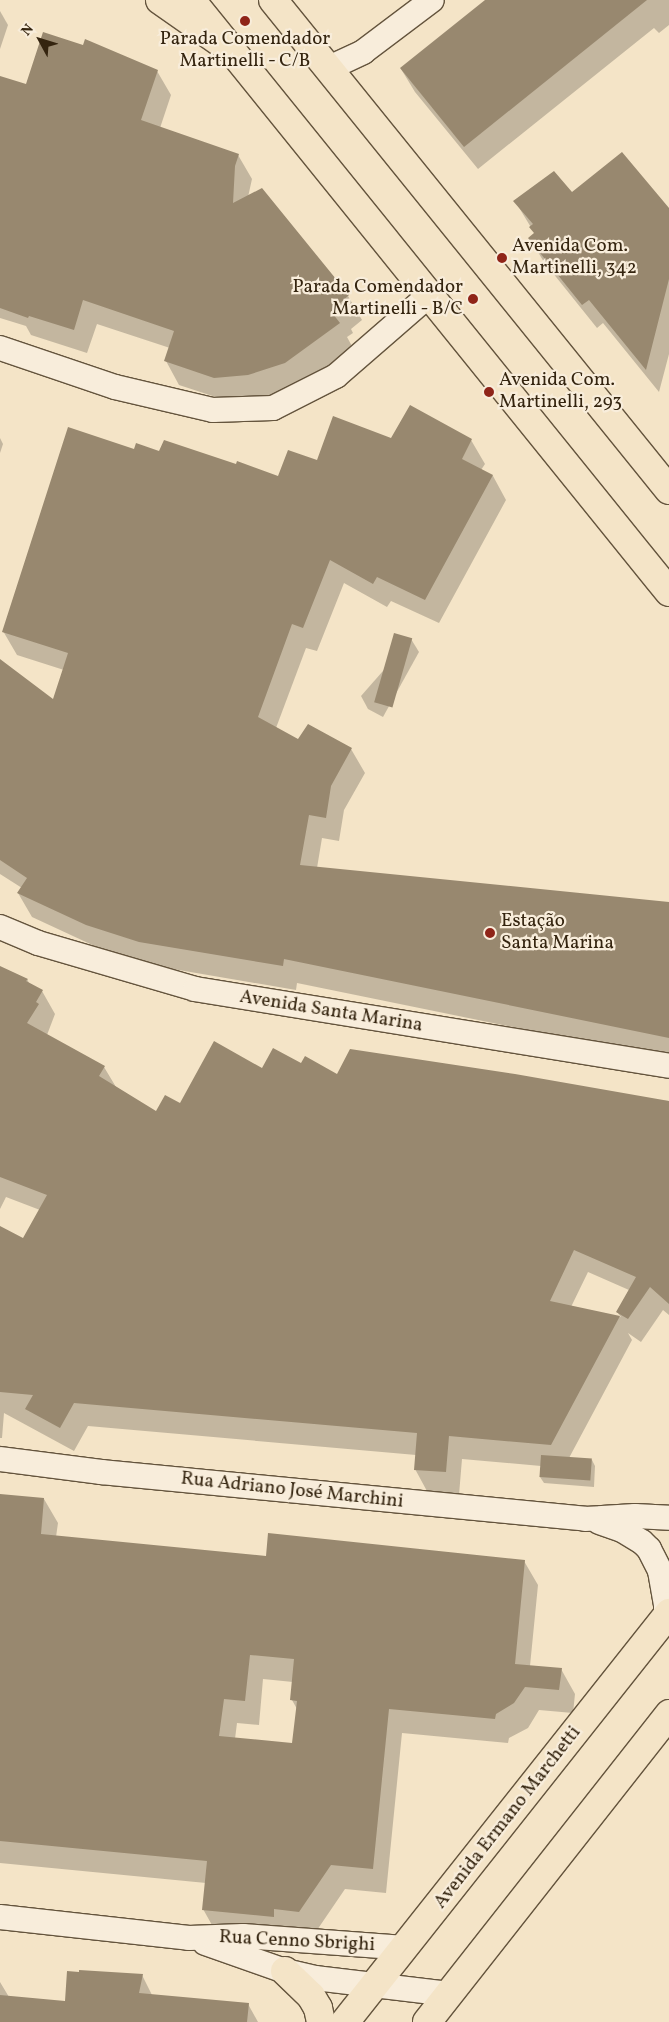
<!DOCTYPE html>
<meta charset="utf-8">
<style>
body{margin:0}
#map{position:relative;width:669px;height:2022px;overflow:hidden;background:#f4e4c7;font-family:Vollkorn,serif}
div>[style]{position:absolute}
[style*='--x']{left:calc(var(--x)*1px);top:calc(var(--y)*1px);width:calc(var(--w)*1px);rotate:calc(var(--a)*1deg)}
.shadow>*{inset:0;background:#0003}
.building>*{inset:0;background:#98886f;transform-origin:0 0}
.roads{filter:drop-shadow(1px 0 #64543d) drop-shadow(-1px 0 #64543d) drop-shadow(0 1px #64543d) drop-shadow(0 -1px #64543d)}
.minor>*{height:24px;margin:-12px;padding:0 12px;transform-origin:12px;border-radius:12px;background:#f8eddb}
.major>*{height:28px;margin:-14px;padding:0 14px;transform-origin:14px;border-radius:14px;background:#f4e4c7}
.highway>*{height:28px;margin:-14px;padding:0 14px;transform-origin:14px;border-radius:14px;background:#f4e4c7}
.dots>*{width:14px;height:14px;translate:-50% -50%;box-sizing:border-box;border:2px solid #f8eddb;border-radius:50%}
span{translate:-50% -50%;white-space:nowrap;text-align:center;line-height:1.15;-webkit-text-stroke:4.5px #f8eddb;paint-order:stroke}
.poi-label{font-size:19px;color:#34240f}
.left{translate:0 -50%;text-align:left}
.right{translate:-100% -50%;text-align:right}
.street-label{font-size:19px;color:#34240f}
.north{position:absolute;left:15px;top:15px;width:50px;height:50px;-webkit-text-stroke:4px #f8eddb;paint-order:stroke;rotate:309deg;font-size:14px;font-weight:700;line-height:20px;text-align:center;color:#34240f}
.north::after{content:'';display:block;margin:auto;width:18px;height:22px;background:#34240f;clip-path:polygon(50% 0,100% 100%,50% 72%,0 100%)}
</style>
<div id="map">
<div class="shadow">
<div style="clip-path:polygon(487px 0,669px 0,669px 25px,659px 33px,654px 28px,478px 169px,415px 92px,401px 69px)"></div>
<div style="clip-path:polygon(0 11px,8px 25px,0 49px)"></div>
<div style="clip-path:polygon(157px 71px,171px 95px,160px 128px,238px 155px,252px 179px,248px 197px,348px 296px,362px 320px,351px 329px,353px 333px,347px 337px,353px 348px,299px 387px,262px 398px,228px 401px,179px 385px,166px 361px,170px 348px,97px 324px,87px 353px,31px 335px,26px 326px,0 318px,0 77px,27px 86px)"></div>
<div style="clip-path:polygon(572px 194px,669px 210px,669px 354px,659px 392px,603px 323px,597px 328px,544px 262px,530px 239px,535px 234px,515px 201px)"></div>
<div style="clip-path:polygon(0 438px,3px 444px,0 453px)"></div>
<div style="clip-path:polygon(392px 439px,471px 440px,485px 464px,481px 470px,493px 476px,506px 500px,439px 623px,391px 601px,387px 607px,344px 583px,317px 651px,306px 648px,276px 728px,299px 741px,351px 749px,365px 773px,344px 810px,339px 841px,322px 838px,317px 868px,669px 903px,669px 1059px,297px 983px,296px 990px,173px 969px,101px 949px,32px 917px,18px 893px,22px 888px,0 874px,0 660px,54px 701px,64px 670px,17px 655px,3px 631px,134px 451px,160px 453px,278px 478px,317px 462px)"></div>
<div style="clip-path:polygon(411px 639px,419px 652px,383px 717px,368px 709px,361px 696px)"></div>
<div style="clip-path:polygon(evenodd,0 967px,27px 979px,30px 985px,42px 991px,55px 1014px,47px 1035px,104px 1067px,116px 1087px,157px 1113px,262px 1070px,301px 1065px,337px 1076px,669px 1101px,669px 1315px,663px 1310px,641px 1342px,628px 1333px,632px 1340px,569px 1458px,592px 1460px,595px 1466px,594px 1487px,544px 1483px,540px 1477px,541px 1466px,462px 1459px,459px 1495px,428px 1493px,415px 1469px,416px 1455px,88px 1426px,74px 1451px,4px 1413px,2px 1438px,0 1438px,0 1227px,24px 1240px,40px 1210px,6px 1197px,0 1209px,0 967px,588px 1272px,629px 1290px,617px 1312px,621px 1317px,571px 1307px,588px 1272px)"></div>
<div style="clip-path:polygon(evenodd,0 1495px,44px 1499px,58px 1523px,56px 1537px,267px 1558px,524px 1561px,538px 1585px,530px 1666px,561px 1669px,575px 1694px,573px 1713px,539px 1710px,528px 1728px,509px 1738px,508px 1743px,402px 1733px,386px 1893px,345px 1889px,313px 1936px,217px 1934px,203px 1909px,206px 1883px,0 1863px,0 1495px,263px 1679px,293px 1682px,292px 1700px,297px 1709px,293px 1745px,235px 1739px,237px 1723px,259px 1725px,263px 1679px)"></div>
<div style="clip-path:polygon(142px 1975px,152px 1995px,248px 2004px,258px 2022px,0 2022px,0 1982px,9px 1997px,66px 2002px)"></div>
</div>
<div class="building">
<div style="clip-path:polygon(485px 0,647px 0,464px 147px,400px 68px)"></div>
<div style="clip-path:polygon(43px 32px,83px 45px,85px 39px,158px 70px,141px 120px,239px 154px,235px 166px,233px 203px,262px 188px,349px 295px,338px 305px,340px 308px,333px 314px,340px 323px,285px 363px,248px 375px,214px 378px,164px 361px,174px 331px,83px 300px,74px 330px,29px 316px,28px 318px,0 308px,0 76px,26px 84px)"></div>
<div style="clip-path:polygon(622px 152px,669px 208px,669px 279px,646px 370px,589px 300px,582px 305px,528px 238px,534px 233px,529px 227px,533px 224px,513px 201px,554px 171px,572px 192px)"></div>
<div style="clip-path:polygon(410px 405px,472px 439px,462px 459px,493px 475px,425px 600px,377px 577px,373px 584px,330px 560px,303px 628px,292px 624px,258px 717px,298px 739px,308px 724px,352px 748px,331px 786px,326px 818px,309px 815px,300px 865px,669px 902px,669px 1038px,284px 959px,283px 966px,139px 942px,86px 925px,17px 893px,27px 878px,0 860px,0 659px,53px 699px,68px 653px,2px 632px,68px 427px,134px 449px,136px 443px,159px 451px,164px 440px,236px 464px,237px 461px,278px 476px,288px 450px,317px 460px,333px 416px,391px 438px)"></div>
<div style="left:394px;top:633px;width:19px;height:72px;rotate:16deg"></div>
<div style="clip-path:polygon(0 966px,28px 979px,26px 981px,43px 990px,36px 1002px,39px 1004px,27px 1023px,105px 1066px,99px 1076px,156px 1111px,165px 1095px,180px 1103px,214px 1041px,262px 1068px,273px 1048px,301px 1063px,305px 1056px,337px 1074px,350px 1049px,515px 1074px,669px 1101px,669px 1304px,650px 1287px,628px 1319px,616px 1312px,636px 1277px,574px 1250px,550px 1301px,620px 1316px,551px 1445px,449px 1436px,446px 1472px,414px 1470px,417px 1433px,74px 1403px,60px 1428px,25px 1409px,33px 1395px,0 1392px,0 1226px,23px 1238px,47px 1195px,0 1177px)"></div>
<div style="left:541px;top:1455px;width:51px;height:22px;rotate:4deg"></div>
<div style="clip-path:polygon(evenodd,0 1494px,44px 1498px,41px 1534px,266px 1556px,268px 1533px,525px 1560px,515px 1664px,562px 1668px,559px 1690px,525px 1687px,514px 1703px,496px 1714px,495px 1719px,389px 1709px,373px 1869px,331px 1865px,299px 1912px,274px 1909px,274px 1917px,202px 1910px,207px 1861px,0 1841px,0 1494px,250px 1655px,294px 1659px,290px 1700px,297px 1701px,292px 1743px,219px 1736px,224px 1699px,245px 1701px,250px 1655px)"></div>
<div style="clip-path:polygon(79px 1970px,143px 1974px,139px 1993px,249px 2003px,247px 2022px,0 2022px,0 1995px,65px 2001px,67px 1971px,79px 1972px)"></div>
</div>
<div class="roads">
<div class="minor">
<div style="--x:327;--y:69;--w:40;--a:-25"></div>
<div style="--x:363;--y:52;--w:86;--a:-37"></div>
<div style="--x:0;--y:348;--w:121;--a:18.7"></div>
<div style="--x:115;--y:387;--w:101;--a:13.2"></div>
<div style="--x:213;--y:410;--w:60;--a:-1.9"></div>
<div style="--x:273;--y:408;--w:71;--a:-26.9"></div>
<div style="--x:336;--y:376;--w:122;--a:-41"></div>
<div style="--x:0;--y:927;--w:41;--a:22.8"></div>
<div style="--x:38;--y:943;--w:164;--a:16.3"></div>
<div style="--x:195;--y:989;--w:480;--a:9.2"></div>
<div style="--x:0;--y:1459;--w:102;--a:7.3"></div>
<div style="--x:101;--y:1472;--w:486;--a:5.5"></div>
<div style="--x:585;--y:1519;--w:50;--a:-3.4"></div>
<div style="--x:635;--y:1516;--w:34;--a:3"></div>
<div style="--x:599;--y:1522;--w:24;--a:19"></div>
<div style="--x:622;--y:1530;--w:23;--a:31"></div>
<div style="--x:642;--y:1542;--w:10;--a:45"></div>
<div style="--x:649;--y:1549;--w:25;--a:63"></div>
<div style="--x:660;--y:1571;--w:34;--a:80"></div>
<div style="--x:666;--y:1604;--w:13;--a:90"></div>
<div style="--x:0;--y:1917;--w:190;--a:6.3"></div>
<div style="--x:189;--y:1938;--w:54;--a:-2.1"></div>
<div style="--x:243;--y:1936;--w:162;--a:4.2"></div>
<div style="--x:205;--y:1943;--w:85;--a:19.3"></div>
<div style="--x:285;--y:1971;--w:31;--a:13"></div>
<div style="--x:315;--y:1978;--w:135;--a:6.8"></div>
</div>
<div class="major">
<div style="--x:191;--y:0;--w:761;--a:51.08"></div>
<div style="--x:273;--y:0;--w:630;--a:51.06"></div>
<div style="--x:285;--y:1971;--w:36;--a:44"></div>
<div style="--x:311;--y:1996;--w:14;--a:60"></div>
<div style="--x:318;--y:2008;--w:14;--a:78"></div>
<div style="--x:345;--y:2022;--w:522;--a:-51.61"></div>
<div style="--x:427;--y:2022;--w:392;--a:-51.8"></div>
</div>
<div class="highway">
<div style="--x:160;--y:0;--w:85;--a:35"></div>
</div>
</div>
<div class="dots">
<div style="left:245px;top:21px;background:#8f2418"></div>
<div style="left:502px;top:258px;background:#8f2418"></div>
<div style="left:473px;top:299px;background:#8f2418"></div>
<div style="left:489px;top:392px;background:#8f2418"></div>
<div style="left:490px;top:933px;background:#8f2418"></div>
</div>
<div class="poi-label">
<span style="left:245px;top:51px">Parada Comendador<br>Martinelli - C/B</span>
<span class="left" style="left:512px;top:258px">Avenida Com.<br>Martinelli, 342</span>
<span class="right" style="left:463px;top:299px">Parada Comendador<br>Martinelli - B/C</span>
<span class="left" style="left:499px;top:392px">Avenida Com.<br>Martinelli, 293</span>
<span class="left" style="left:501px;top:933px">Estação<br>Santa Marina</span>
</div>
<div class="street-label">
<span style="left:331px;top:1012px;rotate:9deg">Avenida Santa Marina</span>
<span style="left:292px;top:1491px;rotate:6deg">Rua Adriano José Marchini</span>
<span style="left:508px;top:1818px;rotate:-52deg">Avenida Ermano Marchetti</span>
<span style="left:297px;top:1942px;rotate:3deg">Rua Cenno Sbrighi</span>
</div>
<div class="north">N</div>
</div>
